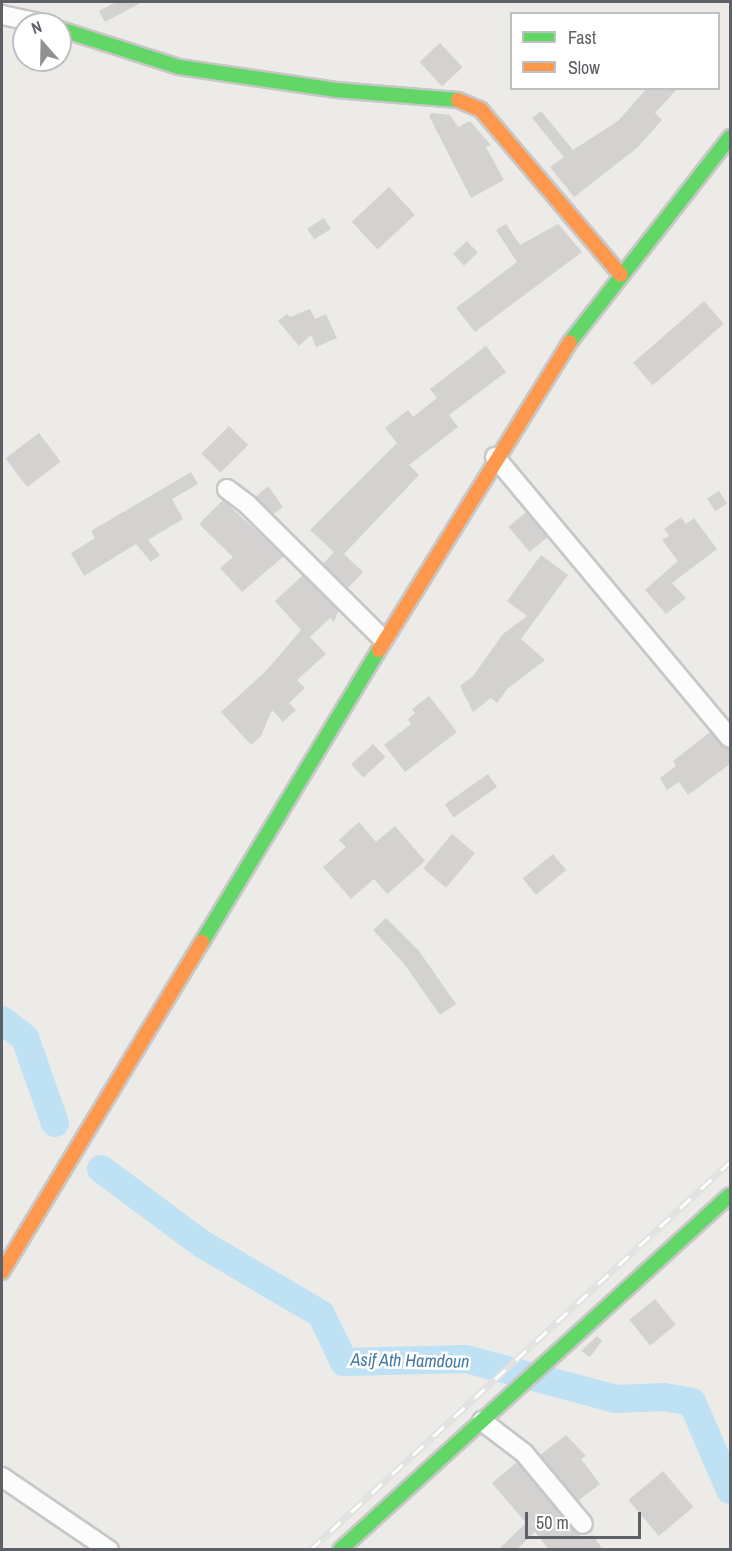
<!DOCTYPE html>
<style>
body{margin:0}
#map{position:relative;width:732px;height:1551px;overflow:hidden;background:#ecebe8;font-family:"Archivo Narrow",sans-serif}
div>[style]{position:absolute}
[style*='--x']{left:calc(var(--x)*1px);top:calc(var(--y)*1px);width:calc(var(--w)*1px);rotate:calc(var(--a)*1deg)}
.river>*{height:28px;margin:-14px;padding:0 14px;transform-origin:14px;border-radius:14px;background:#bee1f4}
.building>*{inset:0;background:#d3d2d1;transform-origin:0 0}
.roads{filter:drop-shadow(2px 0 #c7c7c7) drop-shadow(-2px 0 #c7c7c7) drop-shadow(0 2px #c7c7c7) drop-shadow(0 -2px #c7c7c7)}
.street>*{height:18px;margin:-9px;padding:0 9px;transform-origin:9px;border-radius:9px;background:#fcfcfc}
.fast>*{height:14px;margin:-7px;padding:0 7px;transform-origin:7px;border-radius:7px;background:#63d668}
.slow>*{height:14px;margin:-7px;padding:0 7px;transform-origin:7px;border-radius:7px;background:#ff974d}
.rail>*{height:7px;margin-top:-3.5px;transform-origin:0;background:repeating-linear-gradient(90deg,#fff 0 14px,#e3e2e2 0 28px);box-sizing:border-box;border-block:2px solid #e3e2e2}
span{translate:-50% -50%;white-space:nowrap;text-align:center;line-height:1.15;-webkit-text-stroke:5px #fff;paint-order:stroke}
.water-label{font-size:18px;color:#467aa2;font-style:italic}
.frame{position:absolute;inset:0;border:3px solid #5d6165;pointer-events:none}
.legend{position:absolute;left:510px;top:12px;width:210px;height:78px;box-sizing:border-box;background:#fff;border:2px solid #bec0c1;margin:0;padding:8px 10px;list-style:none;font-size:18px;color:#5d6165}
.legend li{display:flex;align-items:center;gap:12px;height:30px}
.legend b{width:30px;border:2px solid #bec0c1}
.north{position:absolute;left:12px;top:12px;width:60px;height:60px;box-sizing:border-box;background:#fff;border:2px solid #bec0c1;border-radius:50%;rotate:340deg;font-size:16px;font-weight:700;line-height:24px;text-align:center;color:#5d6165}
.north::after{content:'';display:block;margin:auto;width:21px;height:27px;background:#8f9193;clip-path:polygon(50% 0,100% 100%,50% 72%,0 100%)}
.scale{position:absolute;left:525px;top:1512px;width:116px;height:27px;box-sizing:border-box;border:3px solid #5d6165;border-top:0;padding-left:8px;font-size:18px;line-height:21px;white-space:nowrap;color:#5d6165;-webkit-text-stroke:4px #fff;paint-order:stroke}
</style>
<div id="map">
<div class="river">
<div style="--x:2;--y:1020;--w:29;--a:38"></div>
<div style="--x:25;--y:1038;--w:90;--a:70.6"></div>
<div style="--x:101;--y:1169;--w:126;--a:36.6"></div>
<div style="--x:202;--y:1244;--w:138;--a:30.5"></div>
<div style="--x:321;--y:1314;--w:53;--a:64.4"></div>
<div style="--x:344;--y:1362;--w:122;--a:-1.4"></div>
<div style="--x:466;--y:1359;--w:155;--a:14.9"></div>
<div style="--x:616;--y:1399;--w:48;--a:-2.4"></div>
<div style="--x:664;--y:1397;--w:28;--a:10"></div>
<div style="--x:692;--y:1402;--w:96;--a:66.6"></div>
</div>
<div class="building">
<div style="clip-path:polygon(116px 2px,142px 2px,105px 22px,99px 11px)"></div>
<div style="left:440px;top:43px;width:33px;height:28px;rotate:47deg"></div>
<div style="clip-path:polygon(647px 88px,678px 88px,655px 113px,662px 120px,637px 148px,574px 197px,550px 167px,564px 157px,532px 118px,541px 111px,573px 150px,618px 121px)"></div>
<div style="clip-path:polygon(432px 113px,450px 115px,458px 127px,470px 121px,475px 127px,491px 145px,486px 147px,504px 180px,471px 198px,429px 116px)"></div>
<div style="left:389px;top:187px;width:38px;height:51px;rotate:47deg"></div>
<div style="left:324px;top:218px;width:13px;height:20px;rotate:58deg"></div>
<div style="clip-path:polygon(506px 224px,520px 245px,558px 224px,582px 252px,475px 332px,456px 308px,517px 262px,496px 230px)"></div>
<div style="left:467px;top:241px;width:16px;height:19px;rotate:47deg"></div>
<div style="left:704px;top:301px;width:30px;height:94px;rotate:49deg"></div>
<div style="clip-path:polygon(310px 309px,315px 319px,326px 314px,337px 338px,316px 347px,311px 335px,299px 346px,278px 321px,287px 314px,290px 317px)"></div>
<div style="clip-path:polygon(486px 346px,506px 372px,449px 415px,458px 427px,409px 465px,419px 475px,344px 554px,363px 572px,348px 588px,323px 564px,334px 552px,310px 530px,397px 443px,385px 428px,408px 410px,413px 417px,437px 398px,430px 389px)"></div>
<div style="left:229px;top:426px;width:27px;height:39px;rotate:45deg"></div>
<div style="left:39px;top:433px;width:36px;height:42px;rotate:53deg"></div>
<div style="clip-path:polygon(191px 472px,198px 484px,172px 499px,183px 519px,148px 540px,160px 555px,151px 562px,136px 544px,84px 576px,71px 553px,95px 538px,91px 531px)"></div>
<div style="clip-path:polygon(268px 486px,283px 507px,273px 514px,256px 497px)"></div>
<div style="left:719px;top:491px;width:15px;height:14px;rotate:58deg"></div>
<div style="clip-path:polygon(223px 500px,284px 556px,242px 592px,220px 568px,233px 557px,199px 524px)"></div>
<div style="left:526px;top:512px;width:33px;height:23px;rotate:50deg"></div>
<div style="clip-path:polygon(681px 517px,686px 524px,694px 518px,717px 549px,672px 583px,686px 598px,666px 614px,645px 590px,678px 561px,662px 540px,669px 536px,664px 529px)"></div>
<div style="clip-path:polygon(541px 555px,568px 575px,521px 639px,545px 660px,507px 689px,497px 703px,491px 698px,473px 712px,460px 686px,473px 676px,503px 634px,527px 616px,507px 601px)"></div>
<div style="clip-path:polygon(303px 575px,338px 611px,334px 622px,330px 618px,310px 637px,326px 654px,297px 680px,305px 688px,289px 703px,296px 710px,283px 722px,272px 710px,261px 736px,251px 745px,221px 712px,266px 671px,301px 630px,275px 601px)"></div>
<div style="clip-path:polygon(429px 696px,457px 732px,405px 772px,384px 745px,411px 724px,408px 719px,415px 713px,412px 709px)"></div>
<div style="clip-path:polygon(710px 732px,730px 749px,730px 764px,688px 795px,679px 782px,667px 790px,660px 778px,676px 766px,673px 761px)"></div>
<div style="left:373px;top:744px;width:18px;height:30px;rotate:47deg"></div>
<div style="left:488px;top:774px;width:16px;height:53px;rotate:55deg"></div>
<div style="clip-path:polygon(359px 822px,376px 842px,395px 826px,425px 861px,387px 894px,374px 879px,351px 899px,323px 867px,346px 847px,339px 840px)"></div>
<div style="left:452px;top:834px;width:30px;height:45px;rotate:40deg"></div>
<div style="left:553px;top:854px;width:21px;height:39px;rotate:51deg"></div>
<div style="clip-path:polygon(386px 918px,419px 951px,456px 1004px,440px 1015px,405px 965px,373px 930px)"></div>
<div style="left:655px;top:1299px;width:33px;height:33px;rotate:51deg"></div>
<div style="clip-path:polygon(597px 1336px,602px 1341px,590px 1357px,581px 1351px)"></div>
<div style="clip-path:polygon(566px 1435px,586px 1456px,581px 1459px,600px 1484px,578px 1501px,540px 1455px)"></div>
<div style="clip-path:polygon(517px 1462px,574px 1531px,586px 1540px,593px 1535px,603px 1550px,549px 1550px,535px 1532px,516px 1550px,498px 1550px,526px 1523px,492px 1483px)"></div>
<div style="left:663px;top:1471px;width:47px;height:45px;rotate:50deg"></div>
</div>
<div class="roads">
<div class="street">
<div style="--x:2;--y:15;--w:43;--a:12.1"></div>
<div style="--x:495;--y:457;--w:366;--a:50.1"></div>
<div style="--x:227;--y:489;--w:25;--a:37"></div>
<div style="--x:247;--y:504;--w:192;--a:44.8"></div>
<div style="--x:482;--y:1421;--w:53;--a:37.3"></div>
<div style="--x:524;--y:1453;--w:92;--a:50.3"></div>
<div style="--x:2;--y:1477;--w:130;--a:34.3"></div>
</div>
<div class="fast">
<div style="--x:60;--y:29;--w:125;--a:17.7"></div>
<div style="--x:179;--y:67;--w:159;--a:8.3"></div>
<div style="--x:336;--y:90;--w:122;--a:4.7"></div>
<div style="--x:570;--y:342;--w:260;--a:-52"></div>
<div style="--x:202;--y:942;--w:341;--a:-58.8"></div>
<div style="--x:340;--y:1550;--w:527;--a:-42.31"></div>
</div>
<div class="slow">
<div style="--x:458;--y:100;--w:25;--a:23"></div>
<div style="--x:481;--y:110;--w:216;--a:49.7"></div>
<div style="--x:379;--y:650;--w:362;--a:-58.2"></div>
<div style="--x:2;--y:1272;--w:386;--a:-58.8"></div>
</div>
</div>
<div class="rail">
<div style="--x:310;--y:1550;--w:572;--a:-42.73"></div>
</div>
<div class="water-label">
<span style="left:410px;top:1361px;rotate:1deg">Asif Ath Hamdoun</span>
</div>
<div class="frame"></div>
<ul class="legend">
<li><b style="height:8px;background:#63d668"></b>Fast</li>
<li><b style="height:8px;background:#ff974d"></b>Slow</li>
</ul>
<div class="north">N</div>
<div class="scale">50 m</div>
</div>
